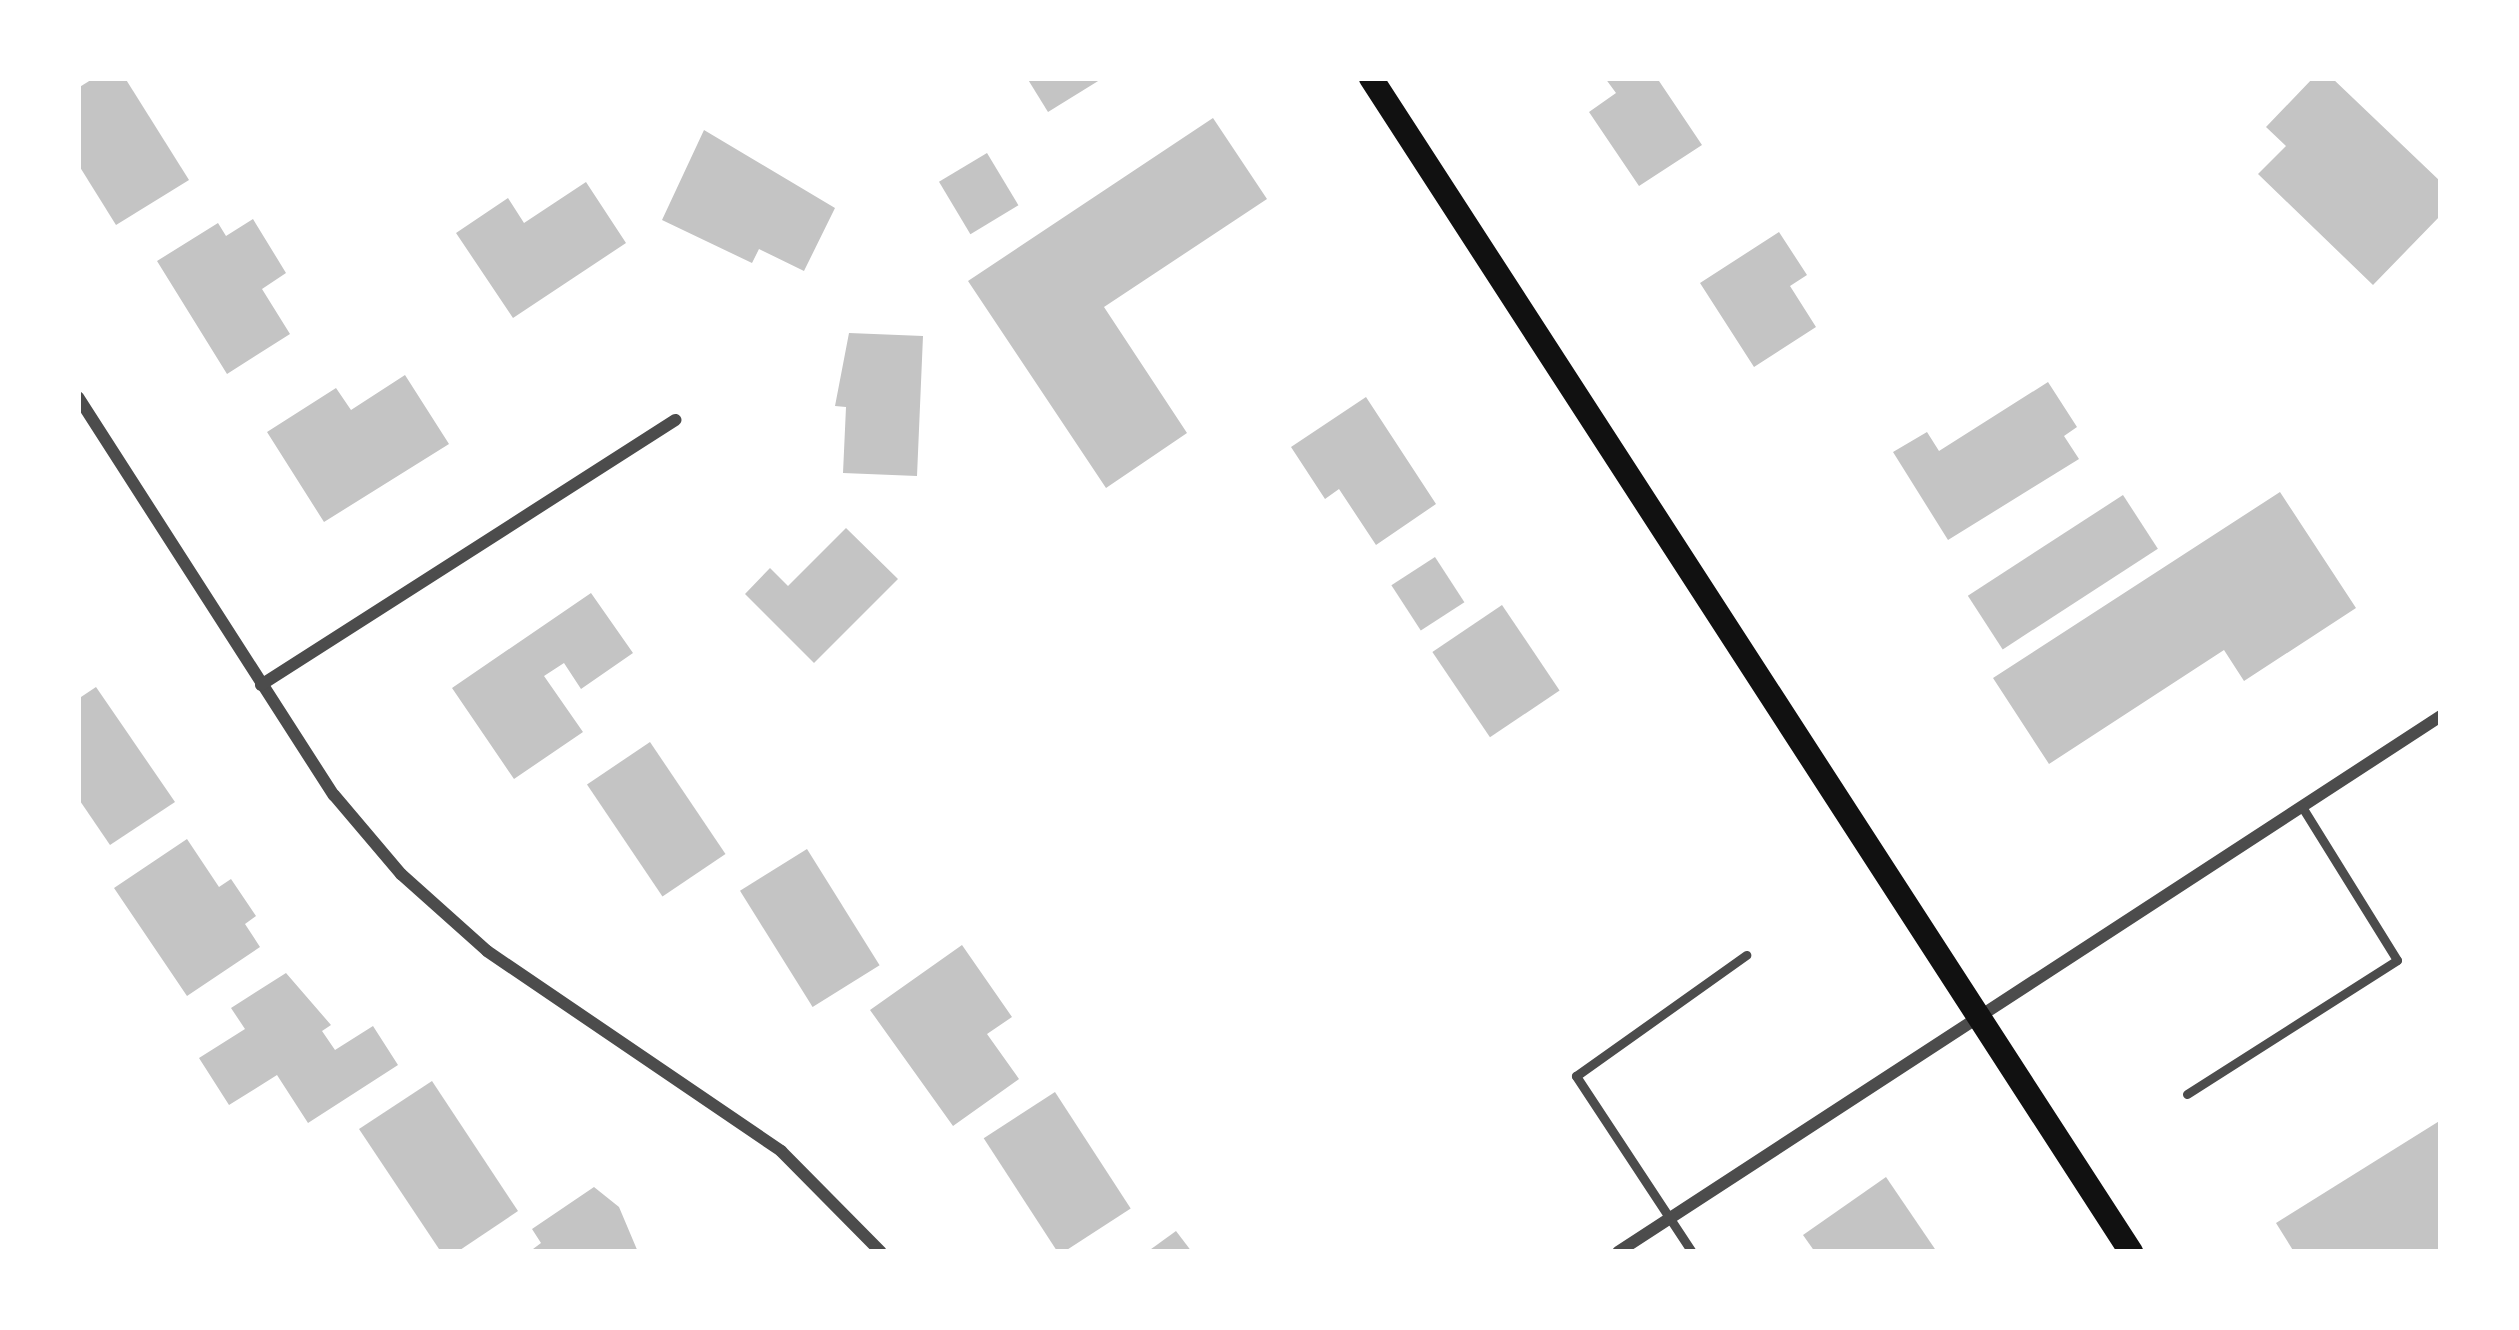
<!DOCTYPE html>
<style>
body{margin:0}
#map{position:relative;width:2519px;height:1330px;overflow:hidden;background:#fff;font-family:"PT Sans Narrow",sans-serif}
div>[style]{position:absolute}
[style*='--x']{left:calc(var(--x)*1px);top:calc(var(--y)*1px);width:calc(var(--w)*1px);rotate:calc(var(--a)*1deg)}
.building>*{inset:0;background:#c4c4c4;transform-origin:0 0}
.service>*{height:9px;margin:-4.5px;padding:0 4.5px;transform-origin:4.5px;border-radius:4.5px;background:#4c4c4c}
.minor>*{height:12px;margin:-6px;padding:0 6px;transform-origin:6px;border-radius:6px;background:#4c4c4c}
.secondary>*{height:24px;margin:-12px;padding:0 12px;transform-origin:12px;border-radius:12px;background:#111}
span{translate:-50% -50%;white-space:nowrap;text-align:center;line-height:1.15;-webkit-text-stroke:10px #fff;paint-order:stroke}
.frame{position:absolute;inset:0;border:81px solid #fff;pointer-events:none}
</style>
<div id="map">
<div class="building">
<div style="clip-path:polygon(94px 78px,125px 78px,189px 180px,116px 225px,78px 164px,78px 88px)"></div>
<div style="clip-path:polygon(1027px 78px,1103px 78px,1048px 112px)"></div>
<div style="clip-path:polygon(1605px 78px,1657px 78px,1702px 145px,1639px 186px,1589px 112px,1616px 93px)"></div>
<div style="clip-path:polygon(2313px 78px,2332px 78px,2441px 182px,2441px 215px,2373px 285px,2258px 174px,2286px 146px,2266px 127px)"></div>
<div style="clip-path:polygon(1213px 118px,1267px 199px,1104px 307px,1187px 433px,1106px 488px,968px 281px)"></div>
<div style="clip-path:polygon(704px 130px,835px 208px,804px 271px,759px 249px,752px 263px,662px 220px)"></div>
<div style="left:987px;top:153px;width:61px;height:56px;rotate:59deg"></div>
<div style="clip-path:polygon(586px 182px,626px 243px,513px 318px,456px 233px,508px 198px,524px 223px)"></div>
<div style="clip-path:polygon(253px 219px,286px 273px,262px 289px,290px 334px,227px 374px,157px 261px,218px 223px,226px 236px)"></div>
<div style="clip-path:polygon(1779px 232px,1807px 275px,1790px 286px,1816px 327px,1754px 367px,1700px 283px)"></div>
<div style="clip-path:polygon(849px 333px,923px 336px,917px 476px,843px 473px,846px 407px,835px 406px)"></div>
<div style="clip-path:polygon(405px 375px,449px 444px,324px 522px,267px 432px,336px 388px,351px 410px)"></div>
<div style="clip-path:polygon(2048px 382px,2077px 427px,2064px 436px,2079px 459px,1948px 540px,1893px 452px,1927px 432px,1939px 451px)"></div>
<div style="clip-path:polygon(1366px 397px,1436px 504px,1376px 545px,1339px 489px,1325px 499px,1291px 447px)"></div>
<div style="clip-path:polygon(2280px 492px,2356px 608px,2244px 681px,2224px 650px,2049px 764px,1993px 678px)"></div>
<div style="left:2123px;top:495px;width:64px;height:185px;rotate:57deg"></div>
<div style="clip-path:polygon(846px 528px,898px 579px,814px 663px,745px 594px,770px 568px,788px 586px)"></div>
<div style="left:1435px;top:557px;width:54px;height:52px;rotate:57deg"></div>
<div style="clip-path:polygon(591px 593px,633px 653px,581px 689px,564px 663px,544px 676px,583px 732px,514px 779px,452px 688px)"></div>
<div style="left:1502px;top:605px;width:103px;height:84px;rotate:56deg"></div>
<div style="clip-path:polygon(96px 687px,175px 802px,110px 845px,78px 798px,78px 699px)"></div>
<div style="left:650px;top:742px;width:135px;height:76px;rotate:56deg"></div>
<div style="clip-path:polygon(187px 839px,219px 887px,231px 879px,256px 916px,245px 924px,260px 947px,187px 996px,114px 888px)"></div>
<div style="left:807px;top:849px;width:137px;height:79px;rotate:58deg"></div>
<div style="clip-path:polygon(962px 945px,1012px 1017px,987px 1034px,1019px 1079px,953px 1126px,870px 1010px)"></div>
<div style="clip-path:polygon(286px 973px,331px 1025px,322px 1031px,335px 1050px,373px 1026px,398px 1065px,308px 1123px,277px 1075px,229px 1105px,199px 1058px,245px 1029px,231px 1008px)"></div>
<div style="clip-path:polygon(432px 1081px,518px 1211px,457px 1252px,441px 1252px,359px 1129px)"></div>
<div style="left:1055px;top:1092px;width:139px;height:85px;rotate:57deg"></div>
<div style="clip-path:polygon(2441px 1120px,2441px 1252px,2294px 1252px,2276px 1223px)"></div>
<div style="clip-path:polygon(1886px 1177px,1937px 1252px,1815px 1252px,1803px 1235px)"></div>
<div style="clip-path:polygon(594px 1187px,619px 1207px,638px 1252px,529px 1252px,541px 1243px,532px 1229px)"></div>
<div style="clip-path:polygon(1176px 1231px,1192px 1252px,1147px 1252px)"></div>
</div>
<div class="service">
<div style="--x:2187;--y:1094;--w:249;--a:-32.5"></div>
<div style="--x:2397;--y:960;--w:180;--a:-121.8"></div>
<div style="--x:1692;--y:1252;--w:211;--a:-123.4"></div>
<div style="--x:1576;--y:1076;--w:209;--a:-35.4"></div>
</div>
<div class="minor">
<div style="--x:78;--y:397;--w:473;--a:57.3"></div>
<div style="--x:334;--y:795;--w:104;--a:49.7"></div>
<div style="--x:401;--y:874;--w:115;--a:41.8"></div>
<div style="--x:487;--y:951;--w:356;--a:34.2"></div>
<div style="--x:781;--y:1151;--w:142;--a:45.3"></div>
<div style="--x:261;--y:685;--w:492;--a:-32.6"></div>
<div style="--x:1618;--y:1252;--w:982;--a:-33.08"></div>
</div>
<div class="secondary">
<div style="--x:1371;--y:78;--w:1399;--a:57.08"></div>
</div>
<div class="frame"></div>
</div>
